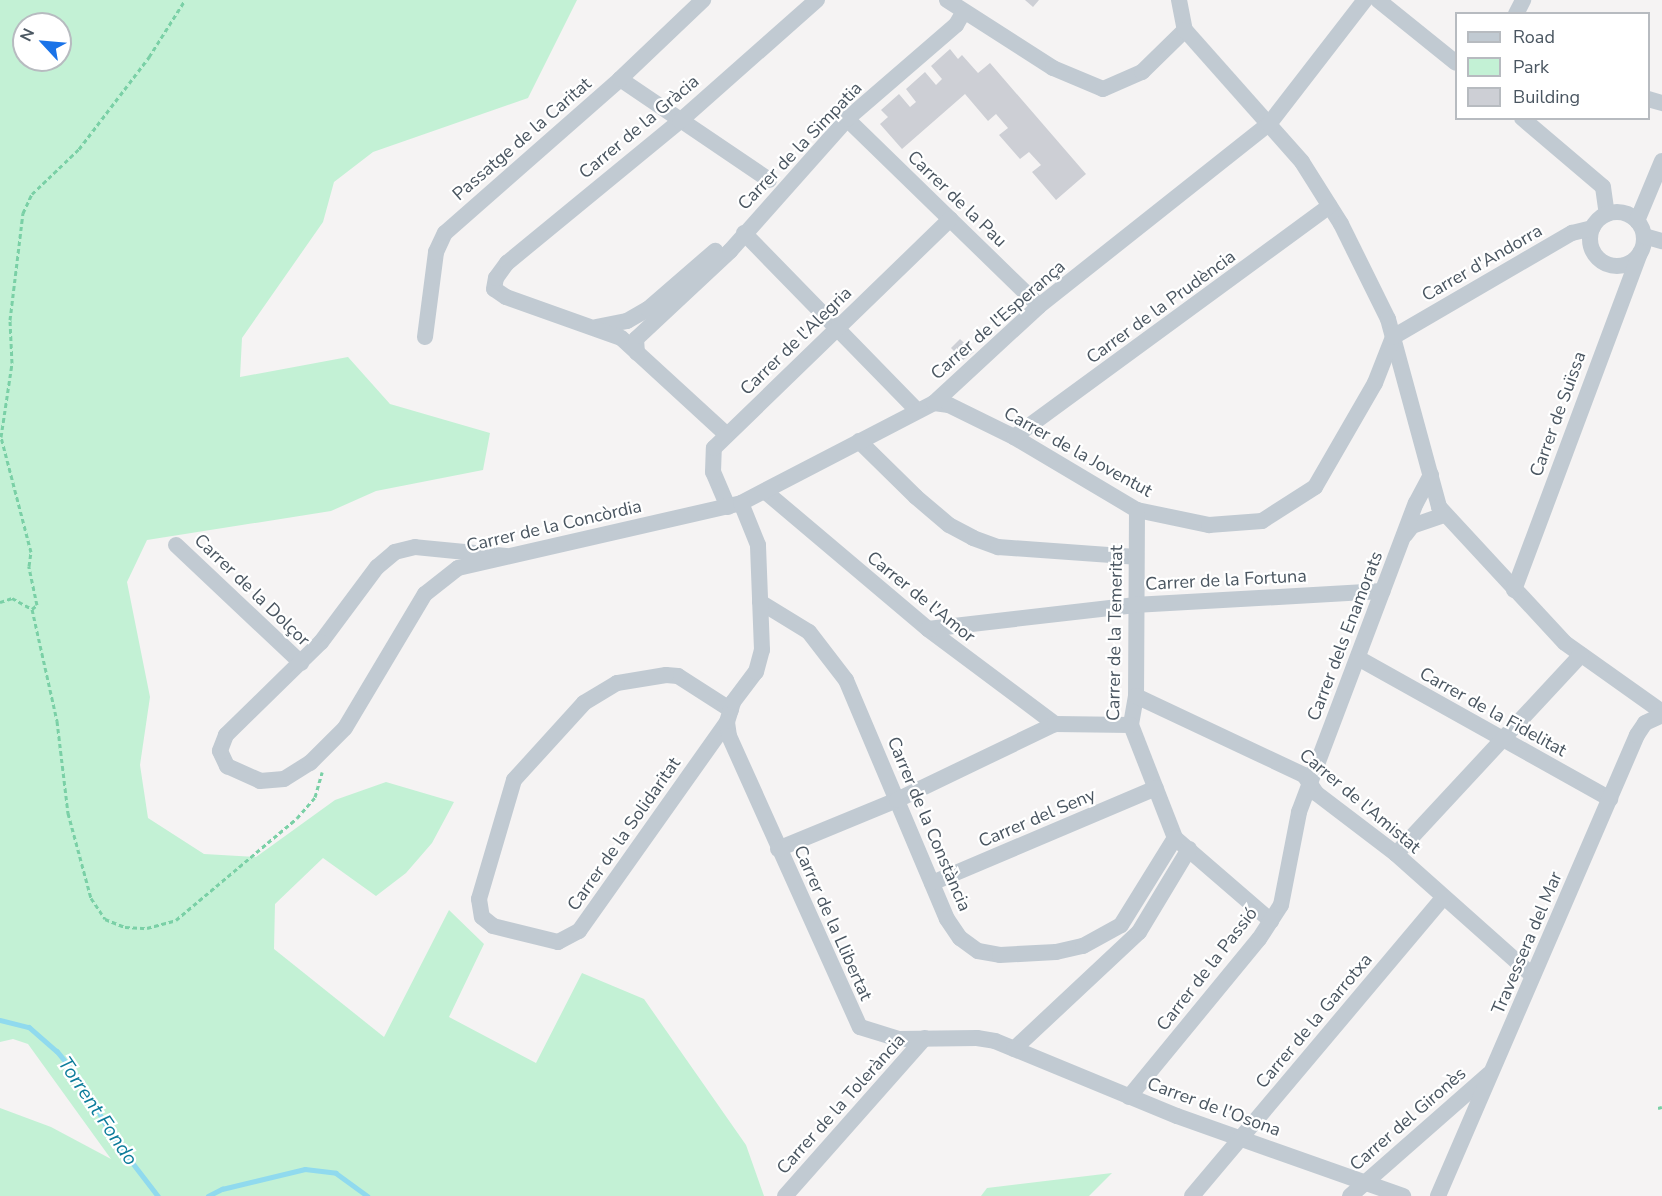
<!DOCTYPE html>
<meta charset="utf-8">
<style>
body{margin:0}
#map{position:relative;width:1662px;height:1196px;overflow:hidden;background:#f5f3f3;font-family:"Nunito Sans",sans-serif}
div>[style]{position:absolute}
[style*='--x']{left:calc(var(--x)*1px);top:calc(var(--y)*1px);width:calc(var(--w)*1px);rotate:calc(var(--a)*1deg)}
.green>*{inset:0;background:#c3f1d5}
.stream>*{height:4.5px;margin:-2.25px;padding:0 2.25px;transform-origin:2.25px;border-radius:2.25px;background:#90daee}
.building>*{inset:0;background:#cdcfd5}
.path>*{height:3px;margin-top:-1.5px;transform-origin:0;background:repeating-linear-gradient(90deg,#7ad0a6 0 4.5px,transparent 0 7.5px)}
.minor>*{height:16px;margin:-8px;padding:0 8px;transform-origin:8px;border-radius:8px;background:#c1cad2}
.minor>.ring{margin:-8px;padding:0;box-sizing:content-box;background:none;border:16px solid #c1cad2;border-radius:50%}
span{translate:-50% -50%;white-space:nowrap;text-align:center;line-height:1.15;-webkit-text-stroke:4.5px #fff;paint-order:stroke}
.street-label{font-size:18px;color:#4a5661}
.water-label{font-size:20px;color:#0c7c9b;font-style:italic}
.legend{position:absolute;left:1455px;top:12px;width:195px;height:108px;box-sizing:border-box;background:#fff;border:2px solid #b7bbc0;margin:0;padding:8px 10px;list-style:none;font-size:18px;color:#4a5661}
.legend li{display:flex;align-items:center;gap:12px;height:30px}
.legend b{width:30px;border:2px solid #b7bbc0}
.north{position:absolute;left:12px;top:12px;width:60px;height:60px;box-sizing:border-box;background:#fff;border:2px solid #b7bbc0;border-radius:50%;rotate:296deg;font-size:16px;font-weight:700;line-height:24px;text-align:center;color:#4a5661}
.north::after{content:'';display:block;margin:auto;width:21px;height:27px;background:#1a73e8;clip-path:polygon(50% 0,100% 100%,50% 72%,0 100%)}
</style>
<div id="map">
<div class="green">
<div style="clip-path:polygon(evenodd,0 0,577px 0,528px 98px,373px 152px,334px 182px,323px 222px,242px 338px,240px 377px,348px 357px,390px 404px,490px 433px,483px 470px,376px 491px,331px 511px,147px 540px,127px 582px,150px 697px,140px 765px,148px 818px,204px 854px,256px 857px,335px 800px,386px 782px,454px 802px,432px 843px,406px 873px,376px 896px,323px 858px,275px 904px,274px 949px,384px 1037px,449px 910px,484px 944px,449px 1017px,536px 1063px,582px 973px,644px 999px,746px 1145px,764px 1196px,0 1196px,0 1108px,51px 1127px,111px 1159px,28px 1044px,13px 1039px,0 1042px,0 0,24px 24px,60px 24px,60px 60px,24px 60px,24px 24px)"></div>
<div style="clip-path:polygon(1112px 1173px,1089px 1196px,981px 1196px,987px 1188px)"></div>
</div>
<div class="stream">
<div style="--x:0;--y:1020;--w:30;--a:14"></div>
<div style="--x:29;--y:1027;--w:37;--a:41"></div>
<div style="--x:57;--y:1051;--w:41;--a:50.9"></div>
<div style="--x:83;--y:1083;--w:60;--a:61.3"></div>
<div style="--x:112;--y:1136;--w:76;--a:52.5"></div>
<div style="--x:208;--y:1196;--w:16;--a:-27"></div>
<div style="--x:222;--y:1189;--w:85;--a:-13.5"></div>
<div style="--x:305;--y:1169;--w:31;--a:7"></div>
<div style="--x:336;--y:1173;--w:39;--a:36"></div>
</div>
<div class="building">
<div style="clip-path:polygon(1025px 0,1039px 0,1033px 7px)"></div>
<div style="clip-path:polygon(950px 49px,958px 59px,962px 55px,978px 73px,990px 63px,1086px 174px,1056px 200px,1032px 172px,1041px 165px,1029px 152px,1020px 159px,999px 135px,1008px 128px,996px 114px,988px 121px,965px 94px,902px 149px,880px 124px,888px 117px,881px 110px,899px 94px,910px 107px,916px 102px,906px 89px,925px 72px,936px 85px,942px 79px,931px 66px)"></div>
<div style="clip-path:polygon(960px 339px,974px 352px,963px 360px,951px 348px)"></div>
</div>
<div class="path">
<div style="--x:0;--y:602;--w:13;--a:-18"></div>
<div style="--x:12;--y:598;--w:23;--a:29"></div>
<div style="--x:32;--y:609;--w:115;--a:77.4"></div>
<div style="--x:57;--y:721;--w:93;--a:83.2"></div>
<div style="--x:68;--y:813;--w:88;--a:74.9"></div>
<div style="--x:91;--y:898;--w:25;--a:56"></div>
<div style="--x:105;--y:919;--w:22;--a:22"></div>
<div style="--x:125;--y:927;--w:22;--a:3"></div>
<div style="--x:147;--y:928;--w:30;--a:-15"></div>
<div style="--x:176;--y:920;--w:158;--a:-40.1"></div>
<div style="--x:297;--y:818;--w:28;--a:-49"></div>
<div style="--x:315;--y:797;--w:26;--a:-74"></div>
<div style="--x:32;--y:609;--w:6;--a:-39"></div>
<div style="--x:37;--y:605;--w:40;--a:-102"></div>
<div style="--x:29;--y:566;--w:14;--a:-82"></div>
<div style="--x:31;--y:552;--w:119;--a:-104.6"></div>
<div style="--x:1;--y:437;--w:75;--a:-81.5"></div>
<div style="--x:12;--y:363;--w:43;--a:-92.7"></div>
<div style="--x:10;--y:320;--w:108;--a:-83.1"></div>
<div style="--x:23;--y:213;--w:21;--a:-65"></div>
<div style="--x:32;--y:194;--w:65;--a:-43.8"></div>
<div style="--x:79;--y:149;--w:116;--a:-52.7"></div>
<div style="--x:149;--y:57;--w:67;--a:-57.7"></div>
<div style="--x:1658;--y:1108;--w:4;--a:-14"></div>
</div>
<div class="minor">
<div style="--x:947;--y:0;--w:126;--a:32.7"></div>
<div style="--x:1053;--y:68;--w:54;--a:22.8"></div>
<div style="--x:1103;--y:89;--w:43;--a:-23.6"></div>
<div style="--x:1142;--y:72;--w:60;--a:-44.3"></div>
<div style="--x:1179;--y:0;--w:31;--a:79"></div>
<div style="--x:1185;--y:30;--w:176;--a:48.4"></div>
<div style="--x:1302;--y:162;--w:73;--a:57.8"></div>
<div style="--x:1341;--y:224;--w:106;--a:63.7"></div>
<div style="--x:1388;--y:319;--w:195;--a:74.8"></div>
<div style="--x:1439;--y:507;--w:185;--a:47.2"></div>
<div style="--x:1565;--y:643;--w:119;--a:35.4"></div>
<div style="--x:1378;--y:0;--w:100;--a:38.9"></div>
<div style="--x:1516;--y:14;--w:16;--a:-63"></div>
<div style="--x:620;--y:79;--w:180;--a:34.1"></div>
<div style="--x:1648;--y:99;--w:15;--a:16"></div>
<div style="--x:1522;--y:118;--w:106;--a:40.4"></div>
<div style="--x:1603;--y:187;--w:27;--a:82"></div>
<div style="--x:847;--y:119;--w:268;--a:44.2"></div>
<div class="ring" style="left:1590px;top:212px;width:38px;height:38px"></div>
<div style="--x:1637;--y:221;--w:65;--a:-67.4"></div>
<div style="--x:744;--y:233;--w:248;--a:45.7"></div>
<div style="--x:1644;--y:236;--w:19;--a:16"></div>
<div style="--x:596;--y:327;--w:32;--a:-11"></div>
<div style="--x:627;--y:321;--w:24;--a:-30"></div>
<div style="--x:648;--y:309;--w:89;--a:-40.9"></div>
<div style="--x:425;--y:337;--w:86;--a:-82.6"></div>
<div style="--x:436;--y:252;--w:21;--a:-65"></div>
<div style="--x:445;--y:233;--w:233;--a:-41.3"></div>
<div style="--x:620;--y:79;--w:115;--a:-43.6"></div>
<div style="--x:637;--y:353;--w:14;--a:-94"></div>
<div style="--x:636;--y:339;--w:129;--a:-43.1"></div>
<div style="--x:730;--y:251;--w:176;--a:-48.4"></div>
<div style="--x:847;--y:119;--w:144;--a:-40.8"></div>
<div style="--x:956;--y:25;--w:14;--a:-60"></div>
<div style="--x:934;--y:403;--w:15;--a:8"></div>
<div style="--x:949;--y:405;--w:72;--a:26.2"></div>
<div style="--x:1014;--y:437;--w:143;--a:30.7"></div>
<div style="--x:1137;--y:510;--w:74;--a:11.8"></div>
<div style="--x:1209;--y:525;--w:53;--a:-4.3"></div>
<div style="--x:1262;--y:521;--w:63;--a:-32.7"></div>
<div style="--x:1315;--y:487;--w:120;--a:-60"></div>
<div style="--x:1375;--y:383;--w:49;--a:-68.6"></div>
<div style="--x:1393;--y:337;--w:207;--a:-30.2"></div>
<div style="--x:1572;--y:233;--w:21;--a:-14"></div>
<div style="--x:727;--y:435;--w:144;--a:-137.5"></div>
<div style="--x:621;--y:338;--w:122;--a:-160.4"></div>
<div style="--x:506;--y:297;--w:14;--a:-146"></div>
<div style="--x:494;--y:289;--w:11;--a:-80"></div>
<div style="--x:496;--y:278;--w:19;--a:-54"></div>
<div style="--x:507;--y:263;--w:224;--a:-39.4"></div>
<div style="--x:680;--y:121;--w:183;--a:-41.5"></div>
<div style="--x:1014;--y:437;--w:391;--a:-36.2"></div>
<div style="--x:859;--y:441;--w:80;--a:44.5"></div>
<div style="--x:916;--y:497;--w:43;--a:40.3"></div>
<div style="--x:949;--y:525;--w:27;--a:28"></div>
<div style="--x:973;--y:538;--w:27;--a:20"></div>
<div style="--x:998;--y:547;--w:138;--a:4.1"></div>
<div style="--x:767;--y:493;--w:211;--a:40.2"></div>
<div style="--x:928;--y:629;--w:159;--a:36.8"></div>
<div style="--x:728;--y:507;--w:38;--a:-113"></div>
<div style="--x:713;--y:472;--w:24;--a:-88"></div>
<div style="--x:714;--y:448;--w:329;--a:-44.1"></div>
<div style="--x:1137;--y:510;--w:186;--a:90.3"></div>
<div style="--x:1136;--y:696;--w:29;--a:100"></div>
<div style="--x:1131;--y:725;--w:121;--a:68.7"></div>
<div style="--x:1175;--y:838;--w:127;--a:40.8"></div>
<div style="--x:1405;--y:535;--w:11;--a:-52"></div>
<div style="--x:1412;--y:526;--w:34;--a:-19"></div>
<div style="--x:176;--y:545;--w:172;--a:43.3"></div>
<div style="--x:506;--y:556;--w:91;--a:-174.4"></div>
<div style="--x:415;--y:547;--w:21;--a:166"></div>
<div style="--x:395;--y:552;--w:23;--a:140"></div>
<div style="--x:377;--y:567;--w:94;--a:126.7"></div>
<div style="--x:321;--y:642;--w:133;--a:135.6"></div>
<div style="--x:226;--y:735;--w:17;--a:111"></div>
<div style="--x:220;--y:751;--w:17;--a:65"></div>
<div style="--x:227;--y:766;--w:36;--a:24"></div>
<div style="--x:260;--y:781;--w:24;--a:-5"></div>
<div style="--x:284;--y:779;--w:31;--a:-32"></div>
<div style="--x:310;--y:763;--w:49;--a:-45"></div>
<div style="--x:345;--y:728;--w:156;--a:-59.2"></div>
<div style="--x:425;--y:594;--w:42;--a:-38.2"></div>
<div style="--x:458;--y:568;--w:290;--a:-12.9"></div>
<div style="--x:741;--y:503;--w:217;--a:-27.4"></div>
<div style="--x:934;--y:403;--w:143;--a:-42.7"></div>
<div style="--x:1039;--y:306;--w:293;--a:-38.4"></div>
<div style="--x:1269;--y:124;--w:157;--a:-52.3"></div>
<div style="--x:1514;--y:590;--w:360;--a:-69.5"></div>
<div style="--x:760;--y:602;--w:57;--a:31.5"></div>
<div style="--x:809;--y:632;--w:61;--a:52.4"></div>
<div style="--x:846;--y:680;--w:259;--a:67.1"></div>
<div style="--x:947;--y:919;--w:23;--a:56"></div>
<div style="--x:960;--y:938;--w:22;--a:36"></div>
<div style="--x:978;--y:951;--w:22;--a:10"></div>
<div style="--x:1000;--y:955;--w:56;--a:-3.1"></div>
<div style="--x:1056;--y:952;--w:28;--a:-13"></div>
<div style="--x:1083;--y:946;--w:43;--a:-28.9"></div>
<div style="--x:1121;--y:925;--w:102;--a:-58.2"></div>
<div style="--x:928;--y:629;--w:207;--a:-6.6"></div>
<div style="--x:1134;--y:605;--w:249;--a:-3.2"></div>
<div style="--x:1358;--y:658;--w:289;--a:29.2"></div>
<div style="--x:1136;--y:696;--w:186;--a:25.2"></div>
<div style="--x:1304;--y:775;--w:22;--a:56"></div>
<div style="--x:1316;--y:793;--w:101;--a:37.3"></div>
<div style="--x:1396;--y:854;--w:183;--a:41.7"></div>
<div style="--x:731;--y:710;--w:63;--a:-147.3"></div>
<div style="--x:678;--y:676;--w:12;--a:-175"></div>
<div style="--x:666;--y:675;--w:50;--a:170.7"></div>
<div style="--x:617;--y:683;--w:39;--a:149"></div>
<div style="--x:584;--y:703;--w:104;--a:132.3"></div>
<div style="--x:514;--y:780;--w:124;--a:106.4"></div>
<div style="--x:479;--y:899;--w:18;--a:81"></div>
<div style="--x:482;--y:917;--w:14;--a:39"></div>
<div style="--x:493;--y:926;--w:67;--a:13.8"></div>
<div style="--x:558;--y:942;--w:24;--a:-28"></div>
<div style="--x:579;--y:931;--w:256;--a:-54.7"></div>
<div style="--x:727;--y:722;--w:21;--a:-73"></div>
<div style="--x:733;--y:702;--w:38;--a:-53"></div>
<div style="--x:756;--y:672;--w:23;--a:-75"></div>
<div style="--x:762;--y:650;--w:105;--a:-92.2"></div>
<div style="--x:758;--y:545;--w:45;--a:-112"></div>
<div style="--x:727;--y:722;--w:14;--a:82"></div>
<div style="--x:729;--y:736;--w:319;--a:65.8"></div>
<div style="--x:860;--y:1027;--w:41;--a:17.1"></div>
<div style="--x:899;--y:1039;--w:78;--a:-0.7"></div>
<div style="--x:977;--y:1038;--w:18;--a:9"></div>
<div style="--x:995;--y:1041;--w:197;--a:22.4"></div>
<div style="--x:1177;--y:1116;--w:240;--a:19.5"></div>
<div style="--x:778;--y:849;--w:129;--a:-22.4"></div>
<div style="--x:897;--y:800;--w:175;--a:-25.7"></div>
<div style="--x:1055;--y:724;--w:76;--a:0.8"></div>
<div style="--x:1396;--y:854;--w:272;--a:-47.1"></div>
<div style="--x:932;--y:883;--w:243;--a:-23"></div>
<div style="--x:1014;--y:1049;--w:171;--a:-43.1"></div>
<div style="--x:1139;--y:932;--w:97;--a:-58.9"></div>
<div style="--x:1129;--y:1097;--w:205;--a:-50.6"></div>
<div style="--x:1259;--y:939;--w:40;--a:-57.1"></div>
<div style="--x:1281;--y:905;--w:95;--a:-79"></div>
<div style="--x:1299;--y:812;--w:330;--a:-69.3"></div>
<div style="--x:1416;--y:503;--w:32;--a:-62"></div>
<div style="--x:785;--y:1196;--w:211;--a:-48.5"></div>
<div style="--x:1192;--y:1196;--w:390;--a:-49.9"></div>
<div style="--x:1350;--y:1196;--w:185;--a:-41.3"></div>
<div style="--x:1438;--y:1196;--w:502;--a:-66.65"></div>
<div style="--x:1637;--y:735;--w:14;--a:-56"></div>
<div style="--x:1645;--y:723;--w:19;--a:-25"></div>
</div>
<div class="street-label">
<span style="left:639px;top:127px;rotate:-40deg">Carrer de la Gràcia</span>
<span style="left:522px;top:139px;rotate:-41deg">Passatge de la Caritat</span>
<span style="left:800px;top:146px;rotate:-46deg">Carrer de la Simpatia</span>
<span style="left:957px;top:199px;rotate:44deg">Carrer de la Pau</span>
<span style="left:1482px;top:263px;rotate:-30deg">Carrer d'Andorra</span>
<span style="left:1161px;top:307px;rotate:-36deg">Carrer de la Prudència</span>
<span style="left:998px;top:320px;rotate:-41deg">Carrer de l'Esperança</span>
<span style="left:796px;top:341px;rotate:-44deg">Carrer de l'Alegria</span>
<span style="left:1558px;top:414px;rotate:-70deg">Carrer de Suïssa</span>
<span style="left:1078px;top:452px;rotate:29deg">Carrer de la Joventut</span>
<span style="left:554px;top:526px;rotate:-13deg">Carrer de la Concòrdia</span>
<span style="left:1226px;top:580px;rotate:-3deg">Carrer de la Fortuna</span>
<span style="left:252px;top:590px;rotate:44deg">Carrer de la Dolçor</span>
<span style="left:921px;top:597px;rotate:39deg">Carrer de l'Amor</span>
<span style="left:1115px;top:633px;rotate:-89deg">Carrer de la Temeritat</span>
<span style="left:1345px;top:636px;rotate:-69deg">Carrer dels Enamorats</span>
<span style="left:1493px;top:712px;rotate:29deg">Carrer de la Fidelitat</span>
<span style="left:1360px;top:801px;rotate:40deg">Carrer de l'Amistat</span>
<span style="left:1037px;top:818px;rotate:-23deg">Carrer del Seny</span>
<span style="left:929px;top:824px;rotate:67deg">Carrer de la Constància</span>
<span style="left:624px;top:834px;rotate:-55deg">Carrer de la Solidaritat</span>
<span style="left:833px;top:923px;rotate:66deg">Carrer de la Llibertat</span>
<span style="left:1527px;top:943px;rotate:-67deg">Travessera del Mar</span>
<span style="left:1207px;top:969px;rotate:-52deg">Carrer de la Passió</span>
<span style="left:1314px;top:1021px;rotate:-50deg">Carrer de la Garrotxa</span>
<span style="left:841px;top:1104px;rotate:-48deg">Carrer de la Tolerància</span>
<span style="left:1214px;top:1107px;rotate:20deg">Carrer de l'Osona</span>
<span style="left:1408px;top:1119px;rotate:-41deg">Carrer del Gironès</span>
</div>
<div class="water-label">
<span style="left:98px;top:1111px;rotate:56deg">Torrent Fondo</span>
</div>
<ul class="legend">
<li><b style="height:8px;background:#c1cad2"></b>Road</li>
<li><b style="height:16px;background:#c3f1d5"></b>Park</li>
<li><b style="height:16px;background:#cdcfd5"></b>Building</li>
</ul>
<div class="north">N</div>
</div>
